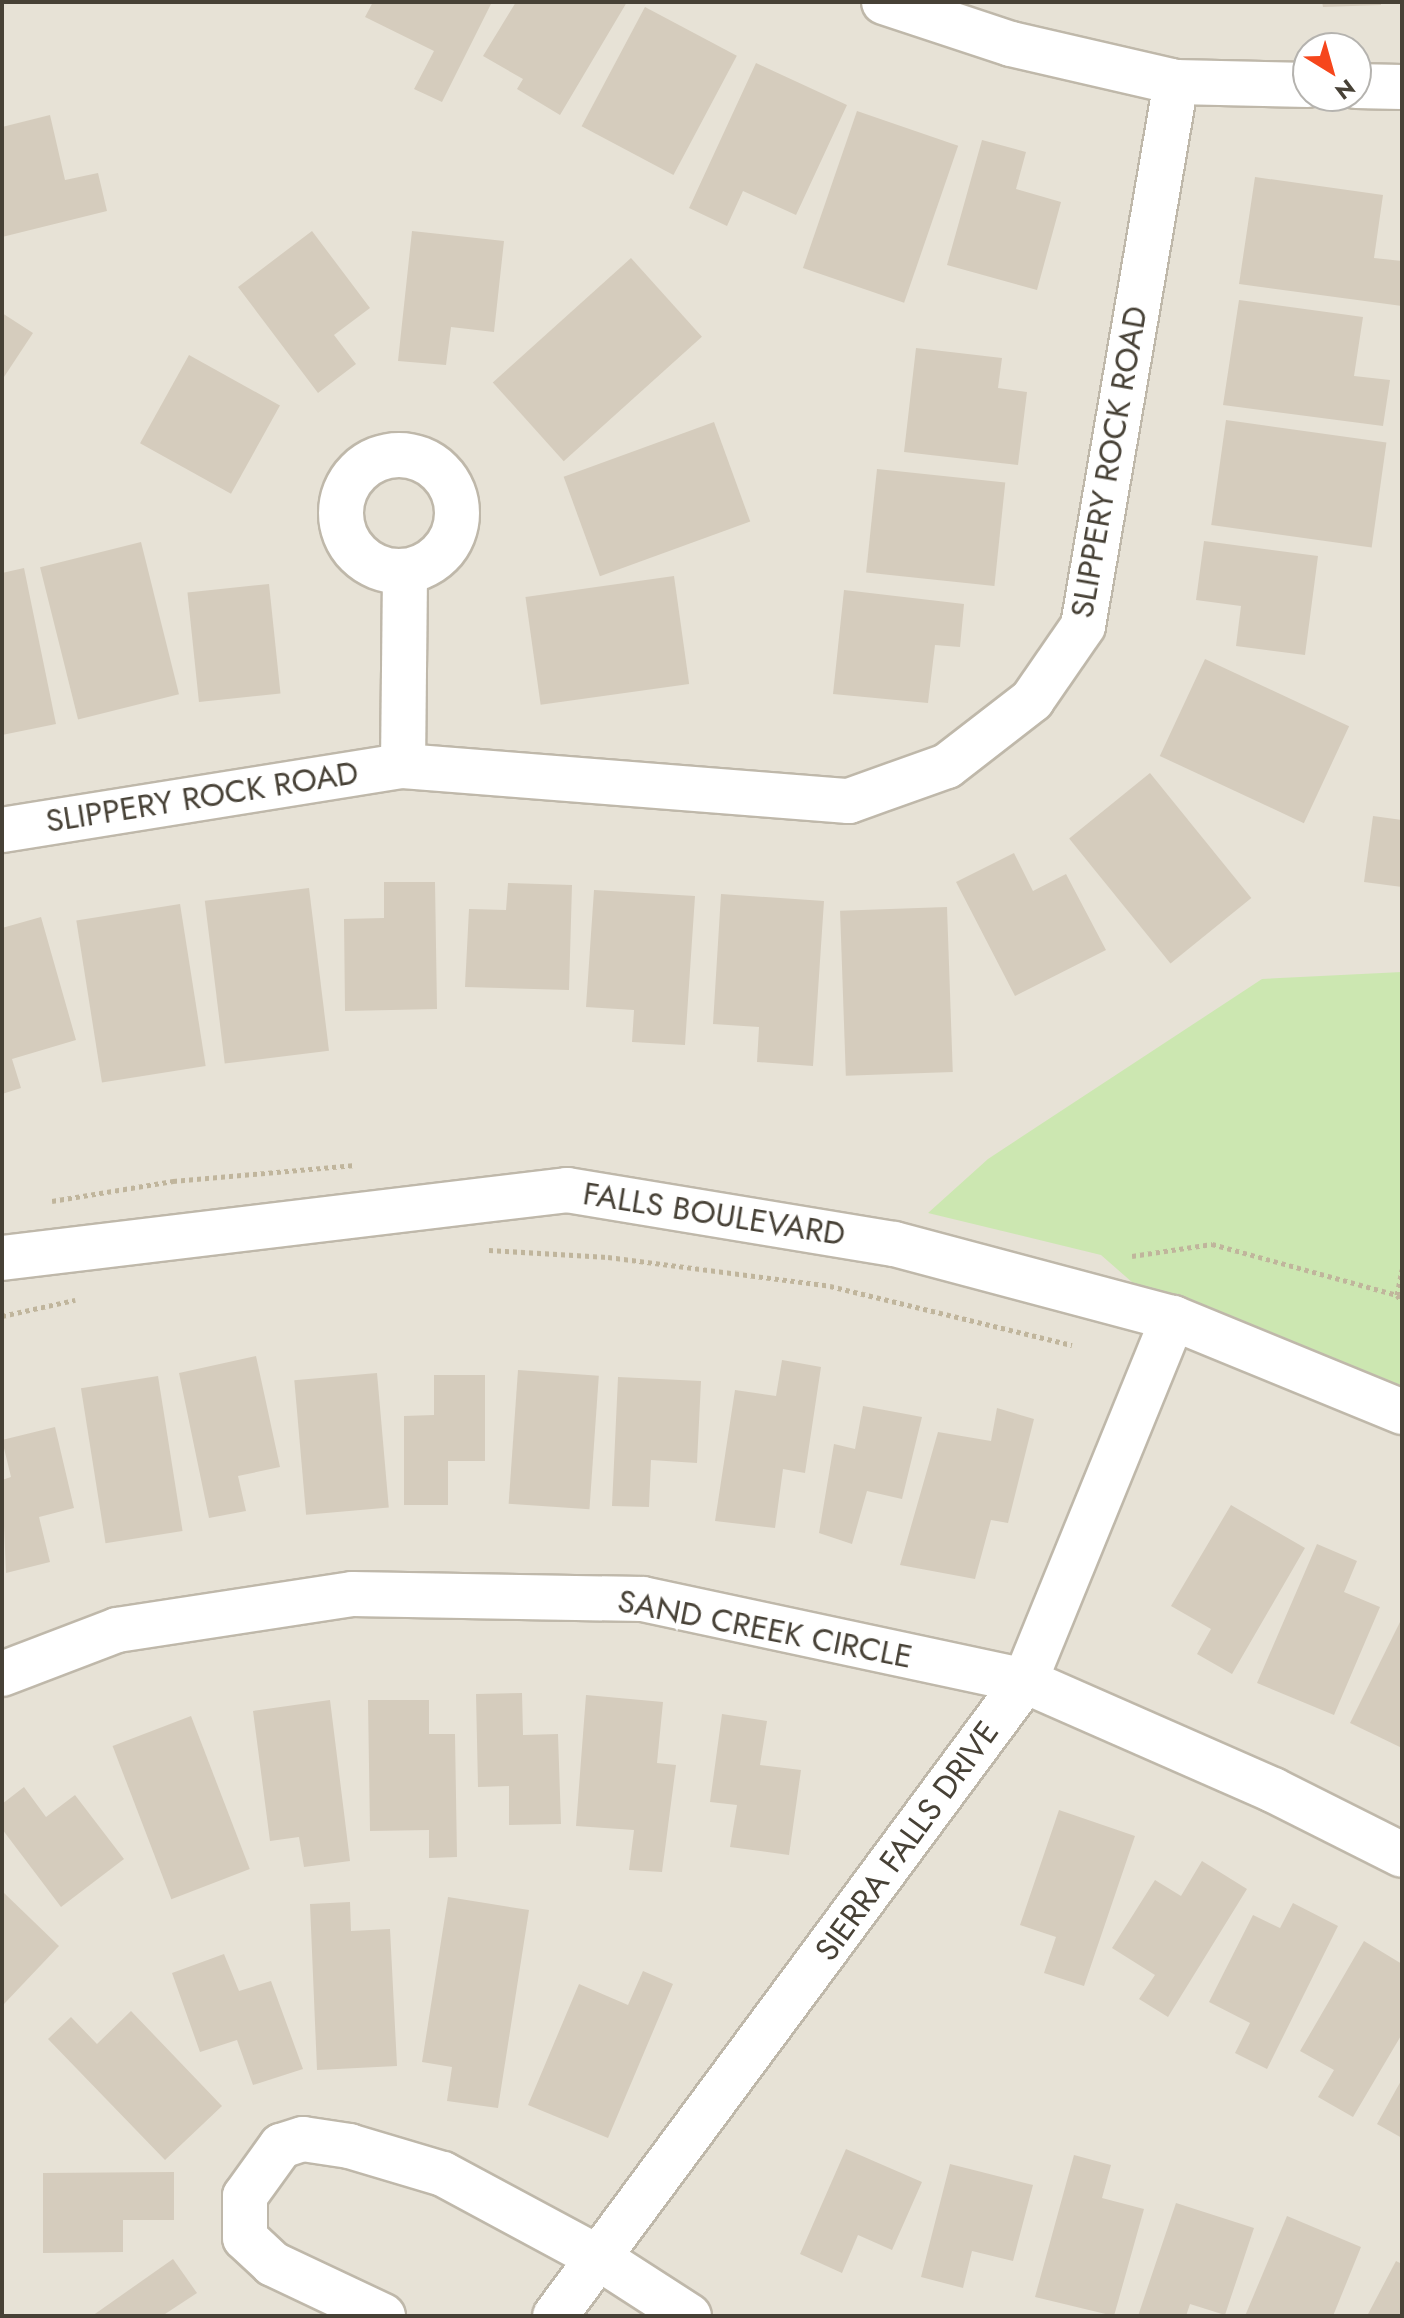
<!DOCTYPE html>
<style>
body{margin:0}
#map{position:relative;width:1404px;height:2318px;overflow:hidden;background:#f3f0e7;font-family:Jost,sans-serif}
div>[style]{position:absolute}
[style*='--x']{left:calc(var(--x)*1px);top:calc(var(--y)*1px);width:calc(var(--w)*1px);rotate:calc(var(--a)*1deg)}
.residential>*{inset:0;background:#e7e2d6}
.green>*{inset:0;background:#cce7b1}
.building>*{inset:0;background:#d5ccbd;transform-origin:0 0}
.path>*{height:5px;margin-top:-2.5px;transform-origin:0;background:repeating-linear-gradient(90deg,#c0b59c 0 4px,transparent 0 8px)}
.roads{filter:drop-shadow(2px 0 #bfb8aa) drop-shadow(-2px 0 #bfb8aa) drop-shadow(0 2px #bfb8aa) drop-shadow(0 -2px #bfb8aa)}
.street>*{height:44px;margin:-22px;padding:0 22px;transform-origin:22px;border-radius:22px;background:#fff}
.street>.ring{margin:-22px;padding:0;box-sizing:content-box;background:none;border:44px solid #fff;border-radius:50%}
span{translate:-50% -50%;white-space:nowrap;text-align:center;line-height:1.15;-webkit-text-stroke:6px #fff;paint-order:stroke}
.street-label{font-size:32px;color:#474136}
.frame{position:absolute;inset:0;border:4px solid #474136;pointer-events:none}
.north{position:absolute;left:1292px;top:32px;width:80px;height:80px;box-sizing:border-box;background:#fff;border:2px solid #b5b3af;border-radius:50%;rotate:143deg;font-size:22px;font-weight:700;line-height:32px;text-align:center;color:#474136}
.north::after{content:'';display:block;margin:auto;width:28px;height:36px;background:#f6461c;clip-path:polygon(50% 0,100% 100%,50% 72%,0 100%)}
</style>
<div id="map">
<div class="residential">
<div style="clip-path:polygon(evenodd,2px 2px,1402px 2px,1402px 2316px,2px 2316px,2px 2px,1308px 48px,1356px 48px,1356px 96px,1308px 96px,1308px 48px)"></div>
</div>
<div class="green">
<div style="clip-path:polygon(1402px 972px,1402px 1412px,1173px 1318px,1101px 1255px,928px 1213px,988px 1159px,1262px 979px)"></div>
</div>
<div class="building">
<div style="clip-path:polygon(373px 2px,492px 2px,442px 102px,414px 89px,434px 51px,365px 17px)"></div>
<div style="clip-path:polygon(516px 2px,627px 2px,560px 115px,517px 89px,523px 79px,483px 56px)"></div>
<div style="clip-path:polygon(1322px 2px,1381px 2px,1381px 5px,1323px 7px)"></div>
<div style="left:645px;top:7px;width:104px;height:135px;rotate:28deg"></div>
<div style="clip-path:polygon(756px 63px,847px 105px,796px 215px,743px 191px,727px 226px,689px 208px)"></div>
<div style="left:857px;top:111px;width:107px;height:166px;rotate:19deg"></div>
<div style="clip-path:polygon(50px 115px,65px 180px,98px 173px,107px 211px,2px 237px,2px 127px)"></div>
<div style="clip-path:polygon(982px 140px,1026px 152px,1016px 189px,1061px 202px,1037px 290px,947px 265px)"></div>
<div style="clip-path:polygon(1255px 177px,1383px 195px,1374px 258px,1402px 261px,1402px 306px,1239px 284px)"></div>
<div style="clip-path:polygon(312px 231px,370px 308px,334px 335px,356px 364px,318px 393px,238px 287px)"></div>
<div style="clip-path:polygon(412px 231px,504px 241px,494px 332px,451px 327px,446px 365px,398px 361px)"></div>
<div style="left:631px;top:258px;width:106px;height:186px;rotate:48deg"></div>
<div style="clip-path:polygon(1239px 300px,1363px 317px,1354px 376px,1390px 380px,1383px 426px,1223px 405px)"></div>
<div style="clip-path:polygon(2px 313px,33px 333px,2px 380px)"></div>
<div style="clip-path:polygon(916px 348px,1002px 358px,998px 388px,1027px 392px,1018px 465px,904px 452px)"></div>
<div style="left:189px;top:355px;width:104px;height:101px;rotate:29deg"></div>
<div style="left:1226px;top:420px;width:162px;height:106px;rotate:8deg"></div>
<div style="left:714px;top:422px;width:106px;height:160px;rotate:70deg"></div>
<div style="left:877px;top:469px;width:129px;height:104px;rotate:6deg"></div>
<div style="clip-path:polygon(1204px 541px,1318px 556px,1305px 655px,1236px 646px,1241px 606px,1196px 600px)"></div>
<div style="left:141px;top:542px;width:157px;height:104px;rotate:76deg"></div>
<div style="clip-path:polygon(24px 568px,56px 724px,2px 735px,2px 573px)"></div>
<div style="left:674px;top:576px;width:109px;height:150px;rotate:82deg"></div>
<div style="left:269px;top:584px;width:110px;height:82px;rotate:84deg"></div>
<div style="clip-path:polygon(844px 590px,964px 604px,960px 647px,935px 645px,928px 703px,833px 694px)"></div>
<div style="left:1205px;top:659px;width:159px;height:107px;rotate:25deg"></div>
<div style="left:1150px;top:773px;width:161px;height:104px;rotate:51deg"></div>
<div style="clip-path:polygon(1373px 816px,1402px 820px,1402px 887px,1364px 882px)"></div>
<div style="clip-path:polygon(1014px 853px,1033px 891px,1066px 874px,1106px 950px,1015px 996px,956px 882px)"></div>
<div style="clip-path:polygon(384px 882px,435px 882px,437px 1009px,345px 1011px,344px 919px,384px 918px)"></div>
<div style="clip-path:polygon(508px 883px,572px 885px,569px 990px,465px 987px,469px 909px,506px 910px)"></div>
<div style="left:309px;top:888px;width:164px;height:105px;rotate:83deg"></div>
<div style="clip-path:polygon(594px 890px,695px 896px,685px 1045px,632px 1042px,634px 1010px,586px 1007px)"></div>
<div style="clip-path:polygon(721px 894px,824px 901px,813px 1066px,757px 1062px,759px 1027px,713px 1024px)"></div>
<div style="left:180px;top:904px;width:164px;height:105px;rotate:81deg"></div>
<div style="left:947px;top:907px;width:165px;height:107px;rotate:88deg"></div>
<div style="clip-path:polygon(41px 917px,76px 1040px,12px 1059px,21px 1088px,2px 1094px,2px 928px)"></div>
<div style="clip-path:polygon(256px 1356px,280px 1467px,238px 1476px,246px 1511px,209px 1518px,179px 1373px)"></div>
<div style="clip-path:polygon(782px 1360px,821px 1367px,805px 1473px,783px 1469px,775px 1528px,715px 1521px,735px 1390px,776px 1396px)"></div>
<div style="left:518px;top:1370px;width:81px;height:134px;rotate:4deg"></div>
<div style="left:377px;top:1373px;width:135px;height:83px;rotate:85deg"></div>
<div style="clip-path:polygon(434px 1375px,485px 1375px,485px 1461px,448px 1461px,448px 1505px,404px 1505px,404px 1416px,434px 1415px)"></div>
<div style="left:158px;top:1376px;width:157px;height:78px;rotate:81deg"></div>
<div style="clip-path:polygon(618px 1377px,701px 1381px,697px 1463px,651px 1460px,649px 1507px,612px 1506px)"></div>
<div style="clip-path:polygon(863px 1406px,922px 1417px,902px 1499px,867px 1491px,852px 1544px,819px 1533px,834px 1444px,855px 1449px)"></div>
<div style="clip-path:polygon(997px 1408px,1034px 1419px,1008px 1523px,991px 1520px,975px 1579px,900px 1565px,938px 1432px,991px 1441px)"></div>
<div style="clip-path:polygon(55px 1427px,74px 1508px,39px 1517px,50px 1562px,6px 1573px,2px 1480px,11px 1477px,2px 1440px)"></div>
<div style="clip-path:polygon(1231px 1505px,1305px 1548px,1232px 1674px,1197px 1654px,1211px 1629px,1171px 1606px)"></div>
<div style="clip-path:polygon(1317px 1544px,1357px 1561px,1344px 1592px,1380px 1607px,1334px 1715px,1257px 1683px)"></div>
<div style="clip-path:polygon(1402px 1618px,1402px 1748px,1350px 1723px)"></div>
<div style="clip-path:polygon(522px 1693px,523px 1735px,558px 1734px,561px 1824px,509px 1825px,509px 1786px,478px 1787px,476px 1694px)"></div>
<div style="clip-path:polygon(586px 1695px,663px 1702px,657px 1763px,676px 1765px,662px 1872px,629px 1870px,634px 1830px,576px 1826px)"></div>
<div style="clip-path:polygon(330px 1700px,350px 1861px,304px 1867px,299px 1837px,270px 1841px,253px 1711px)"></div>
<div style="clip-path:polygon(368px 1700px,429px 1700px,429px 1734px,455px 1734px,457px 1857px,429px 1858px,429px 1830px,370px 1831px)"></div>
<div style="clip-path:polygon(722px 1714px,767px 1721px,760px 1765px,801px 1770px,789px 1855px,730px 1847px,737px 1805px,710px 1802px)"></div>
<div style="left:191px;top:1716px;width:164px;height:84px;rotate:69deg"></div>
<div style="clip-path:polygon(24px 1787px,46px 1817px,75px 1795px,124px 1859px,61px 1907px,2px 1829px,2px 1804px)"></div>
<div style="clip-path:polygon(1059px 1810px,1135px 1836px,1084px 1986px,1044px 1973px,1056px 1937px,1020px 1925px)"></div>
<div style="clip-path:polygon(1202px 1861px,1247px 1889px,1168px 2017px,1139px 1999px,1155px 1975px,1112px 1948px,1155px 1880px,1181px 1896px)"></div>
<div style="clip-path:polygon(2px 1891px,59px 1946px,4px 2004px,2px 2003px)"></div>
<div style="clip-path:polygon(448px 1897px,529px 1910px,498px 2108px,447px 2101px,452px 2067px,422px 2062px)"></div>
<div style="clip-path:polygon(350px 1902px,351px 1931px,390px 1929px,397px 2066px,317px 2070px,310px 1904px)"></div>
<div style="clip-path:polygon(1293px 1903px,1338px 1926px,1267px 2069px,1235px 2053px,1250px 2023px,1209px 2002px,1253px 1915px,1280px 1928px)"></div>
<div style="clip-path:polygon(1364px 1941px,1402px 1964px,1402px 2034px,1353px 2117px,1318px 2097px,1334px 2070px,1300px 2051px)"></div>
<div style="clip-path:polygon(224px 1954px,239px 1991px,271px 1981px,303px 2069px,253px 2085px,237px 2040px,200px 2052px,172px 1973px)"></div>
<div style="clip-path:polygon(643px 1971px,673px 1984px,608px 2138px,528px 2105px,579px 1984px,628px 2005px)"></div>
<div style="clip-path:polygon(131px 2011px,222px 2106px,165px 2160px,48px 2039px,71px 2017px,97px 2044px)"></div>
<div style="clip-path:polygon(1402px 2079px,1402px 2138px,1377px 2124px)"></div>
<div style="clip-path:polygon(846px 2149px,922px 2182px,892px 2250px,858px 2235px,842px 2273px,800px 2254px)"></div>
<div style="clip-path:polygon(1074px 2155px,1111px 2165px,1102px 2198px,1144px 2209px,1114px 2316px,1035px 2297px)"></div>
<div style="clip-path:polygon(950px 2164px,1033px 2185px,1013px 2261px,972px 2251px,963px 2288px,921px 2277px)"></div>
<div style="clip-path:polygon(174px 2172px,174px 2220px,123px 2220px,123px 2252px,43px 2253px,43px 2173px)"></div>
<div style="clip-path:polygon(1176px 2203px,1254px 2228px,1225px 2315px,1190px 2304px,1186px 2316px,1138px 2316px)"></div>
<div style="clip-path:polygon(1287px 2216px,1361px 2247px,1333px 2316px,1245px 2316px)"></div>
<div style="clip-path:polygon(173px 2259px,197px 2293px,162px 2316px,92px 2316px)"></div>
<div style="clip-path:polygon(1396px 2261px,1402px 2264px,1402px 2316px,1367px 2316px)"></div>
</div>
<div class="path">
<div style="--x:52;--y:1201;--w:123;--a:-9.4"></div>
<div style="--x:173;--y:1181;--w:183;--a:-5"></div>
<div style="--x:489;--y:1250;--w:119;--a:3.4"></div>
<div style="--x:608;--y:1257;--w:224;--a:7.4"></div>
<div style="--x:830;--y:1286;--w:249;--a:13.7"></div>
<div style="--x:1132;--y:1256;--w:81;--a:-8.5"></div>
<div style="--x:1212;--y:1244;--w:192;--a:15.4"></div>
<div style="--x:1397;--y:1295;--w:26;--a:-79"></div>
<div style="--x:1397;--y:1295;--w:9;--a:54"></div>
<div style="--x:2;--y:1316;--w:75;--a:-12.4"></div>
</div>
<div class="roads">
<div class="street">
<div style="--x:884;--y:2;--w:134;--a:18.3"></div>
<div style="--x:1011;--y:44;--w:169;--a:13"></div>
<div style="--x:1176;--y:82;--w:132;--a:1.3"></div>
<div style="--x:1356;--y:86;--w:46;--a:1.2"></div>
<div class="ring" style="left:341px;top:455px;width:72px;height:72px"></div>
<div style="--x:403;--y:766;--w:195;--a:-89.4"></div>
<div style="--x:2;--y:830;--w:406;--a:-9.1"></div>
<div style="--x:403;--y:766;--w:447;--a:4.5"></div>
<div style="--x:849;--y:801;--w:104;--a:-19.7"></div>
<div style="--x:947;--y:766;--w:108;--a:-37.8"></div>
<div style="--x:1032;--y:700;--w:90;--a:-55.4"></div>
<div style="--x:1083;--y:626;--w:552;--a:-80.3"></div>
<div style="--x:2;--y:1258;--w:569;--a:-6.86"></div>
<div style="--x:567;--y:1190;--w:331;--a:9.4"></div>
<div style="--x:894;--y:1244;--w:289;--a:14.9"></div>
<div style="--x:1173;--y:1318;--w:248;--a:22.3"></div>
<div style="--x:2;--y:1674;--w:123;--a:-20.9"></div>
<div style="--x:117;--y:1630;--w:238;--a:-8.7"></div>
<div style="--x:352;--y:1594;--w:291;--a:1"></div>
<div style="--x:643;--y:1599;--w:391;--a:12.1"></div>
<div style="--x:1025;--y:1681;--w:271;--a:23.7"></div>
<div style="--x:1273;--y:1790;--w:144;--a:26.7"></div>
<div style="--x:383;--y:2316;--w:122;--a:-154.7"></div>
<div style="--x:273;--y:2264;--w:38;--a:-137"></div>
<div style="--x:245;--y:2238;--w:42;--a:-90"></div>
<div style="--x:245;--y:2196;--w:62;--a:-54.2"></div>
<div style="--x:281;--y:2146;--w:23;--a:-18"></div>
<div style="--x:303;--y:2139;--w:47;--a:8.7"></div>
<div style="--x:349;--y:2146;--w:98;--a:16.6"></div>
<div style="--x:443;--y:2174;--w:177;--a:28.3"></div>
<div style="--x:599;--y:2258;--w:107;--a:32.8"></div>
<div style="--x:555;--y:2316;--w:790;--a:-53.49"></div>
<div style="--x:1025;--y:1681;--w:392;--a:-67.8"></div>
</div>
</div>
<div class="street-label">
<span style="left:1109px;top:462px;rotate:-80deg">SLIPPERY ROCK ROAD</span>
<span style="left:202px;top:797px;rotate:-9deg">SLIPPERY ROCK ROAD</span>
<span style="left:714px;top:1214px;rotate:9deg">FALLS BOULEVARD</span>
<span style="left:765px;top:1629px;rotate:11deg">SAND CREEK CIRCLE</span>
<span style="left:907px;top:1841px;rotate:-54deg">SIERRA FALLS DRIVE</span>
</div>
<div class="frame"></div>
<div class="north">N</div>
</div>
